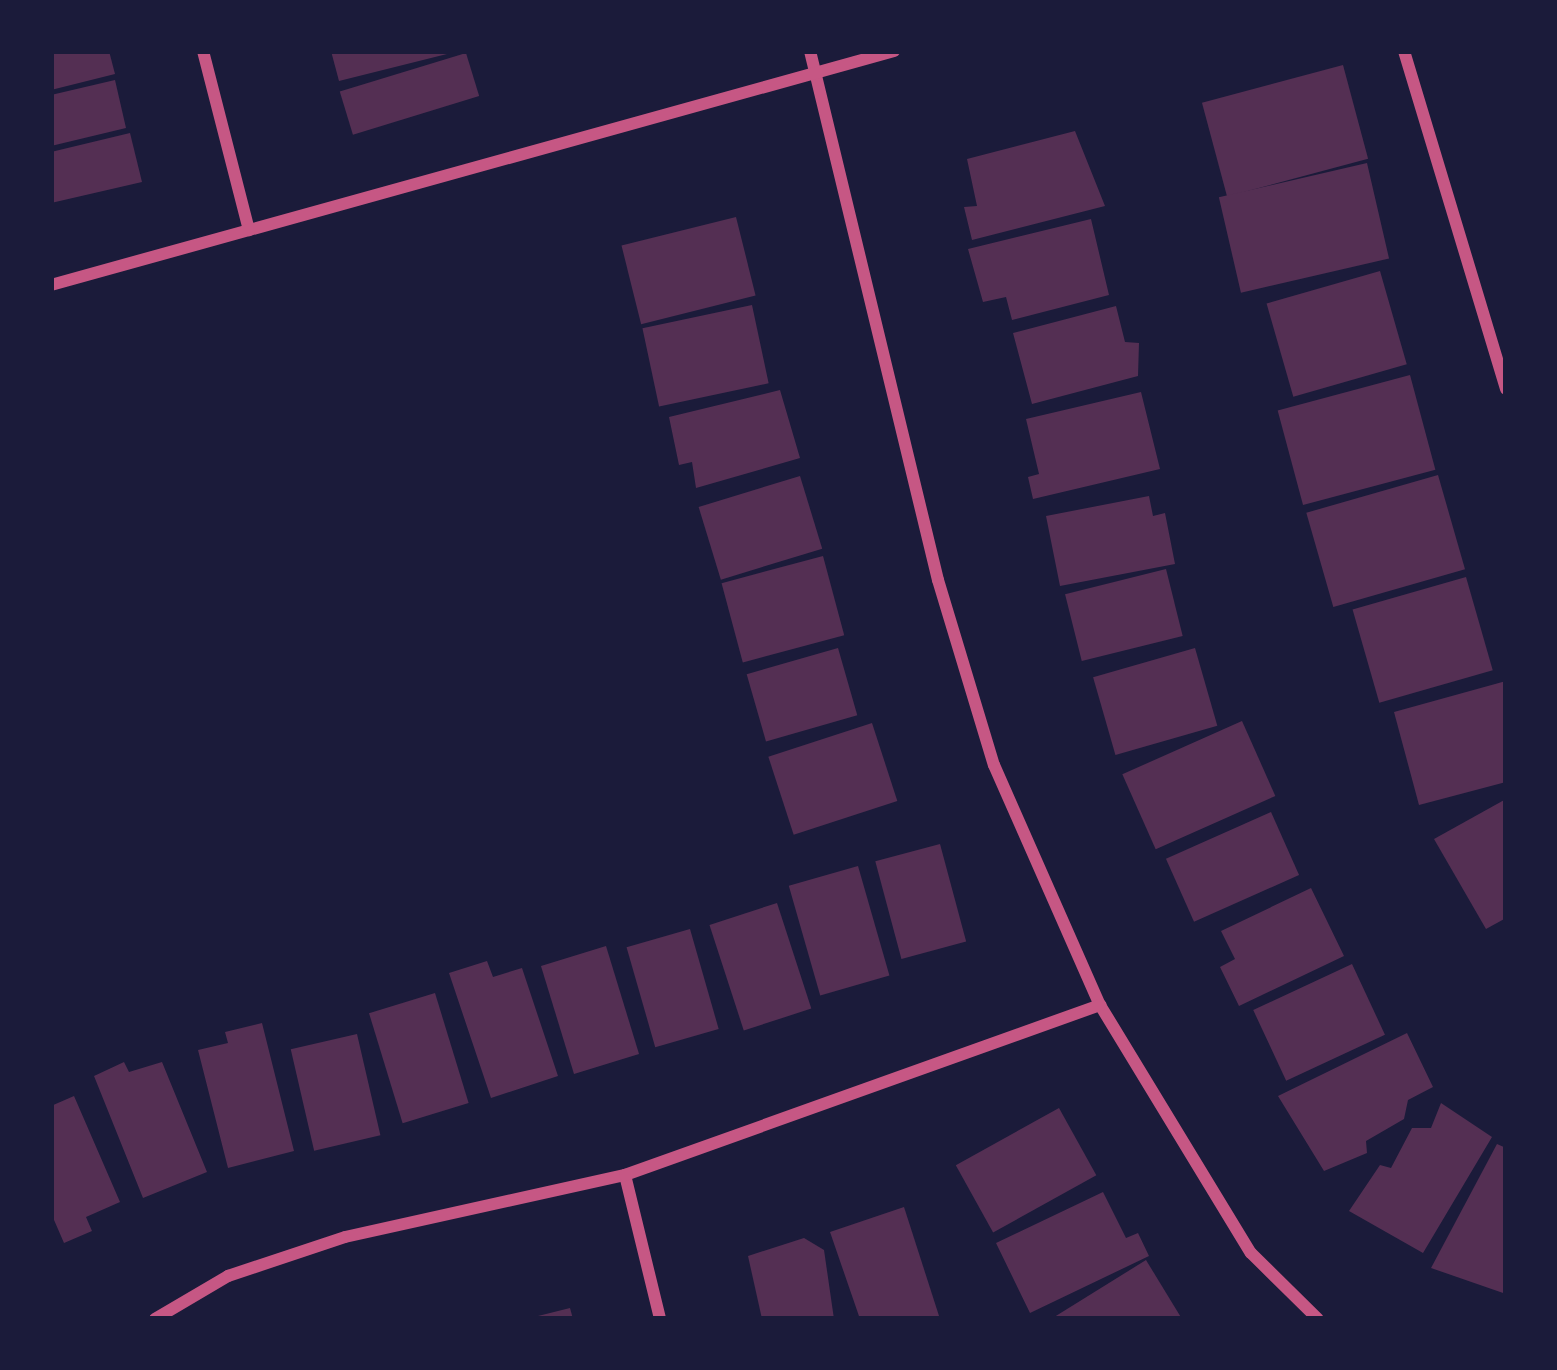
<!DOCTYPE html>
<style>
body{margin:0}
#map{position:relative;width:1557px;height:1370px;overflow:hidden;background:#1b1b3a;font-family:Rubik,sans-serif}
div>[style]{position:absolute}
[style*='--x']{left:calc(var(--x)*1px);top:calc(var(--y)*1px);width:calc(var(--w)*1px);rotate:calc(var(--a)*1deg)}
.building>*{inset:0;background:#542f53;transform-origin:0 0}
.minor>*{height:12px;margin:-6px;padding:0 6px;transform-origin:6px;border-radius:6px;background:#c65784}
span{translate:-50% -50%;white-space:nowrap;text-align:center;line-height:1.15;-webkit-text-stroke:12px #1b1b3a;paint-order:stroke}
.frame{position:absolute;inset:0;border:54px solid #1b1b3a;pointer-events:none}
</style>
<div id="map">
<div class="building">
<div style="clip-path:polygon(51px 51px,109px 51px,115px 74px,51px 90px)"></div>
<div style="clip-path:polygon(331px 51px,451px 51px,451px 53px,339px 81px)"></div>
<div style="left:466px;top:53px;width:45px;height:132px;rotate:73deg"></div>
<div style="left:1343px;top:65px;width:97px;height:146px;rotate:75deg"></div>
<div style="clip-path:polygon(115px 80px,126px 128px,51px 146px,51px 95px)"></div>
<div style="clip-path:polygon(1075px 131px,1105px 206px,972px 240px,964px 207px,977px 206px,967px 159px)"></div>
<div style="clip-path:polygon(130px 133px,142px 182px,51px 203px,51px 152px)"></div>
<div style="left:1367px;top:163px;width:98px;height:152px;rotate:77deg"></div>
<div style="left:736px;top:217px;width:81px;height:118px;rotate:76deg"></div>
<div style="clip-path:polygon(1091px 219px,1109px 295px,1012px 320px,1006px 297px,983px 302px,968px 249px)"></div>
<div style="left:1380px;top:271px;width:97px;height:118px;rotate:74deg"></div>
<div style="left:752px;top:305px;width:80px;height:112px;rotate:78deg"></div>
<div style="clip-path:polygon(1116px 306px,1125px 342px,1139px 343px,1138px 376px,1032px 404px,1013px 333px)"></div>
<div style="left:1410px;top:375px;width:98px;height:137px;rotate:75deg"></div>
<div style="clip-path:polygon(780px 390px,800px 458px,696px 488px,692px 462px,679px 465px,669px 417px)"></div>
<div style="clip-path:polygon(1141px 392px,1160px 469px,1033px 499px,1028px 477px,1039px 474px,1026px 419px)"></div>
<div style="left:1438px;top:475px;width:98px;height:137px;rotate:74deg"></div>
<div style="left:800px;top:476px;width:76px;height:106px;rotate:73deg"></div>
<div style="clip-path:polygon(1149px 496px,1153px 516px,1165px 513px,1175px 564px,1060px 586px,1046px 516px)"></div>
<div style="left:823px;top:556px;width:82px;height:105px;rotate:75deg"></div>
<div style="left:1166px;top:569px;width:69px;height:104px;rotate:76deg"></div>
<div style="left:1466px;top:577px;width:97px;height:118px;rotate:74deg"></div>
<div style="left:838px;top:648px;width:70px;height:95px;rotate:74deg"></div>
<div style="left:1195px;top:648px;width:81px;height:106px;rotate:74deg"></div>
<div style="clip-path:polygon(1506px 681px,1506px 782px,1419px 805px,1394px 712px)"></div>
<div style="left:1242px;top:721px;width:82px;height:131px;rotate:66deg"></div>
<div style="left:872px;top:723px;width:82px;height:109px;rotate:72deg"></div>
<div style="clip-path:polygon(1506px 799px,1506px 918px,1486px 929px,1434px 839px)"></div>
<div style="left:1271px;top:812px;width:69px;height:115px;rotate:66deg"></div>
<div style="left:940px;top:844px;width:101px;height:67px;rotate:75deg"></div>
<div style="left:858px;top:866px;width:114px;height:72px;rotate:74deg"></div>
<div style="clip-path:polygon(1311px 888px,1344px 956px,1239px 1006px,1220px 967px,1235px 959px,1221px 931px)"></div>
<div style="left:777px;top:903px;width:111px;height:71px;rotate:72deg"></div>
<div style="left:690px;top:929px;width:104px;height:66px;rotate:74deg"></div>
<div style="left:606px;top:946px;width:113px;height:68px;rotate:73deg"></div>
<div style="clip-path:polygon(487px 961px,493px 977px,522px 968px,558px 1076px,491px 1098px,449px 973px)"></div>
<div style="left:1352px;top:964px;width:78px;height:109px;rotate:65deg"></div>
<div style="left:435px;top:993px;width:115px;height:69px;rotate:73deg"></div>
<div style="clip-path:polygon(262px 1023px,294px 1151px,228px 1168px,198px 1050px,228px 1043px,225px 1032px)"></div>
<div style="clip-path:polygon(1407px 1033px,1433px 1087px,1408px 1100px,1404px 1119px,1366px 1141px,1367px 1153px,1324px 1171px,1278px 1096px)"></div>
<div style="left:357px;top:1034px;width:104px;height:68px;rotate:77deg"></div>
<div style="clip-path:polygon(124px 1062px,129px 1072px,162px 1062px,207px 1172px,143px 1198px,94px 1076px)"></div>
<div style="clip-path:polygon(74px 1096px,120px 1202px,86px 1217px,92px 1231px,64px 1243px,51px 1213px,51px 1106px)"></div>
<div style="clip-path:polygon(1441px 1103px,1492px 1137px,1423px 1253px,1349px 1211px,1380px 1165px,1391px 1168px,1412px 1128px,1431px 1128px)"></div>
<div style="left:1059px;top:1108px;width:77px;height:118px;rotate:61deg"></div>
<div style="clip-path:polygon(1497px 1144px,1506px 1148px,1506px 1294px,1431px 1268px)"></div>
<div style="clip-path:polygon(1103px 1192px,1126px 1238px,1138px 1233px,1149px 1256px,1030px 1313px,996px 1243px)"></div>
<div style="clip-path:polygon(904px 1207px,940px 1319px,860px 1319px,830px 1232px)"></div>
<div style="clip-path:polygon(804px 1238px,824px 1250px,834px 1319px,762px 1319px,748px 1256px)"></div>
<div style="clip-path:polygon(1146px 1260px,1182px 1319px,1051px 1319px)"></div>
<div style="clip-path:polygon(570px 1308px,573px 1319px,534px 1319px,534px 1317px)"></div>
</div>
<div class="minor">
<div style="--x:203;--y:51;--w:185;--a:75.6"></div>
<div style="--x:810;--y:51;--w:544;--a:76.4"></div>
<div style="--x:938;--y:580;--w:193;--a:73.2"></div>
<div style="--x:994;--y:765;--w:262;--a:66.2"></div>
<div style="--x:1100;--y:1005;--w:290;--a:58.7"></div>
<div style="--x:1251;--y:1253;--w:94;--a:44.6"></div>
<div style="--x:1404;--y:51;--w:353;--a:73.2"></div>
<div style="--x:51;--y:285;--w:875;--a:-15.51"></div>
<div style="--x:625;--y:1175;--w:148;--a:76.3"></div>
<div style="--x:155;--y:1319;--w:85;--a:-30.5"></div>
<div style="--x:228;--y:1276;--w:123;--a:-18.4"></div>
<div style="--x:345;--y:1237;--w:287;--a:-12.5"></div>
<div style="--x:625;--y:1175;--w:505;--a:-19.69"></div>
</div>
<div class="frame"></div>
</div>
